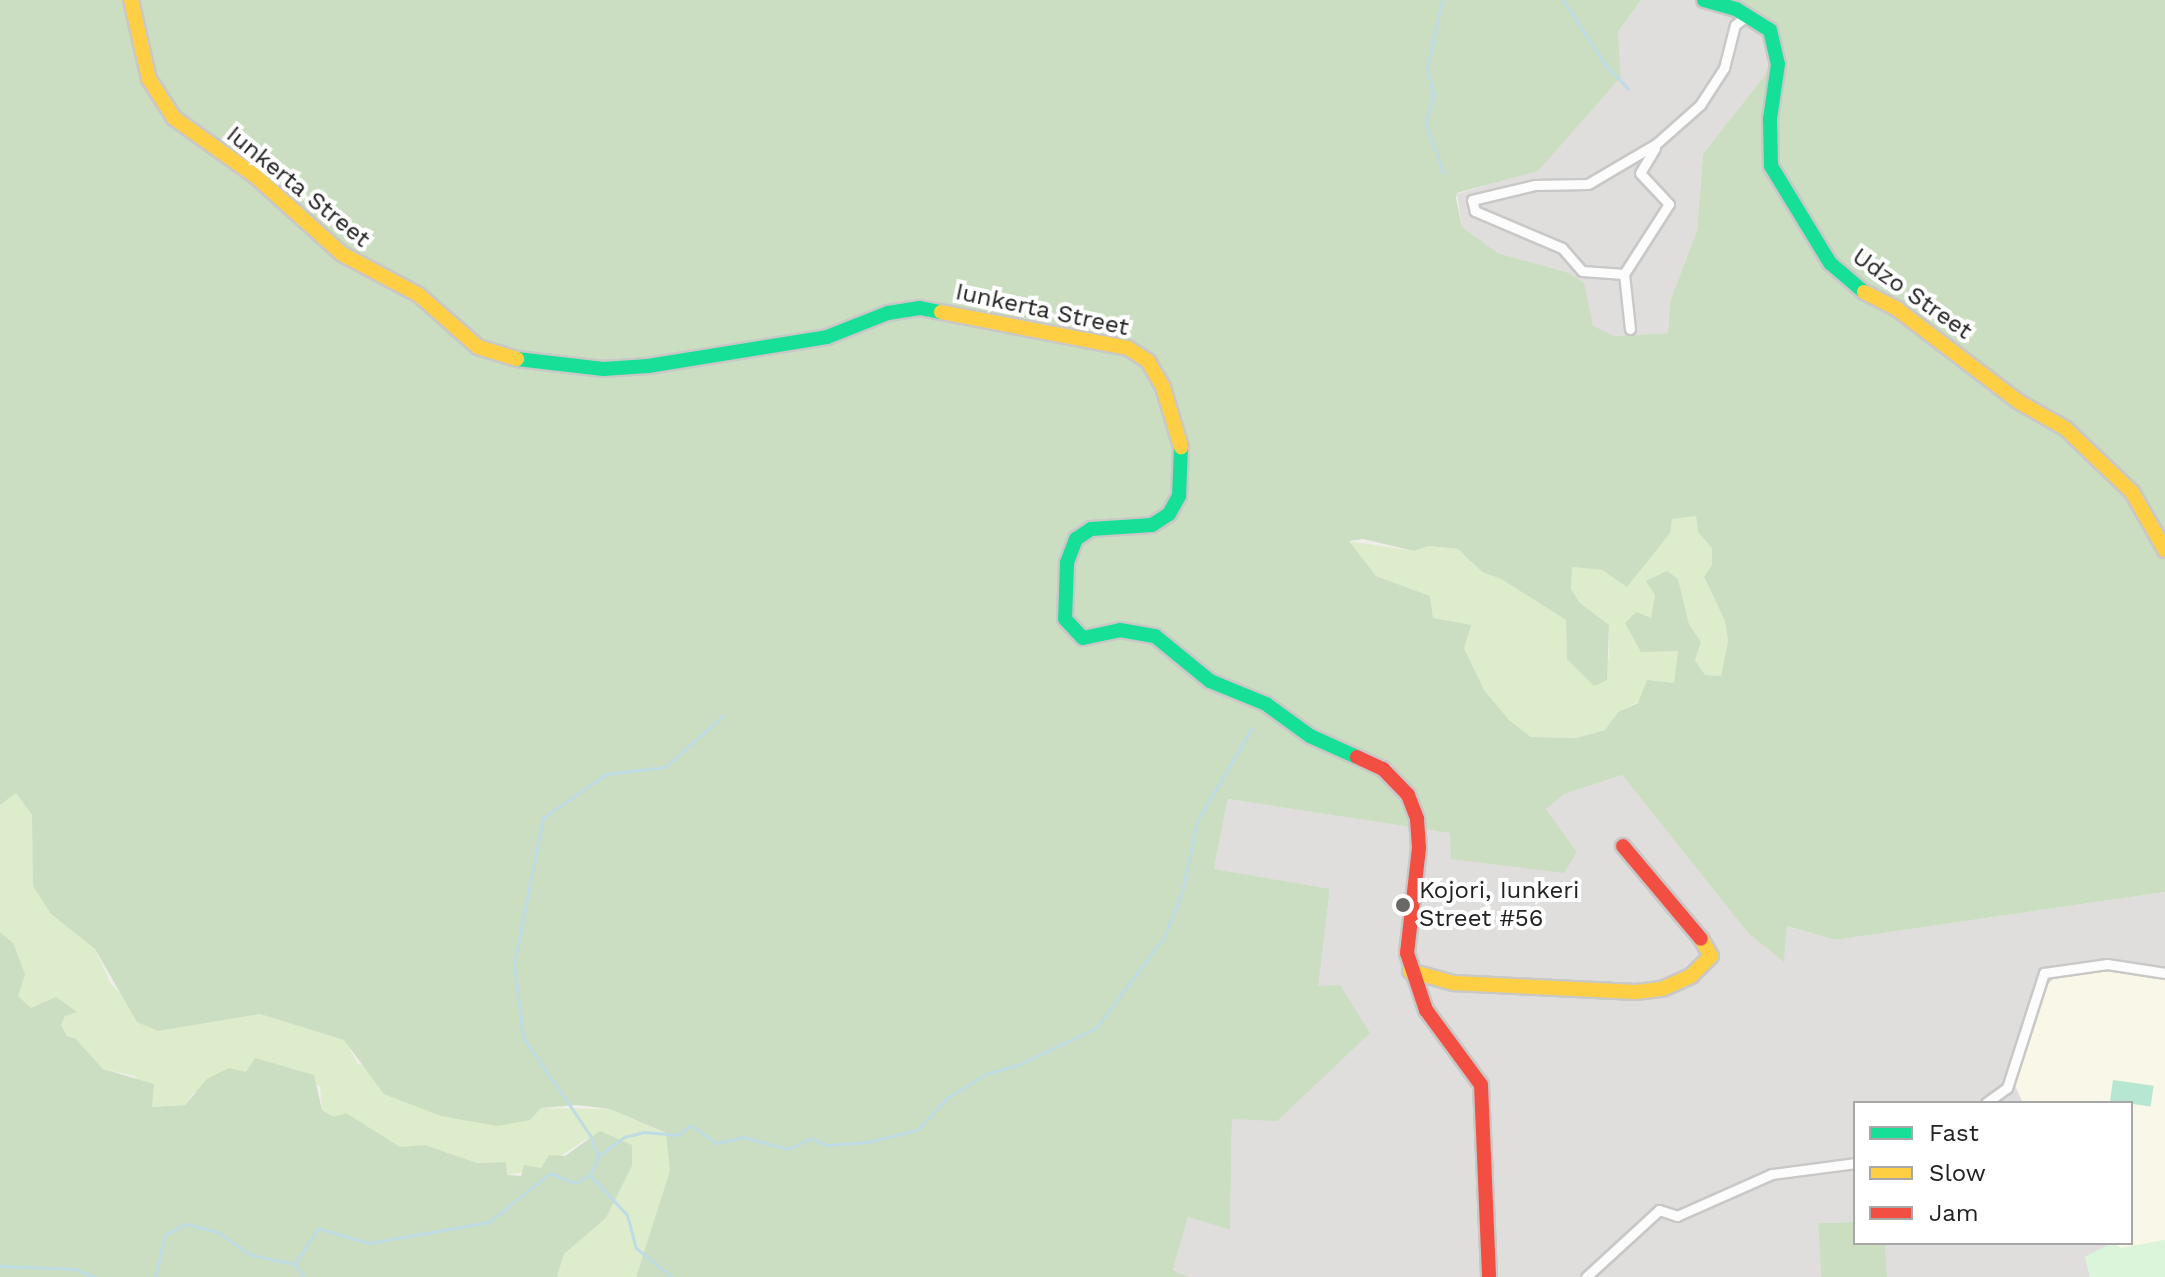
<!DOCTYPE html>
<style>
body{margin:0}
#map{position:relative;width:2165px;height:1277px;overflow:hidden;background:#f0eeeb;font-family:"Work Sans",sans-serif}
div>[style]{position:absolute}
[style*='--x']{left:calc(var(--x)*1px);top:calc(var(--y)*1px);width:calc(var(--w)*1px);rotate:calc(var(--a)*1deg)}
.residential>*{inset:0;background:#dfdedc}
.education>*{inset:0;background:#f8f7e8}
.grass>*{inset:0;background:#ddeccb}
.forest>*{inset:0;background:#cbdec1}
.park>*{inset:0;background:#daf5da}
.pitch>*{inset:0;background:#b7e6d2;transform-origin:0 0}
.stream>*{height:3px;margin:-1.5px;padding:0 1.5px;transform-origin:1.5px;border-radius:1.5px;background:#bfdbe3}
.roads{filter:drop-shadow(2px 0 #c9c8c7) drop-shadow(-2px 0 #c9c8c7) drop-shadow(0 2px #c9c8c7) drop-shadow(0 -2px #c9c8c7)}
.street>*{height:9px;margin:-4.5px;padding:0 4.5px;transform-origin:4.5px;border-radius:4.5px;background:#fdfcfc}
.fast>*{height:14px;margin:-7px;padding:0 7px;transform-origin:7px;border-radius:7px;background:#16e098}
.slow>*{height:14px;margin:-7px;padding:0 7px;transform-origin:7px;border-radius:7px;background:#ffcf43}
.jam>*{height:14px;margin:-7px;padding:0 7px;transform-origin:7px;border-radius:7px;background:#f24e42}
.dots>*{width:22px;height:22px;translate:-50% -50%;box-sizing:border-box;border:4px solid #fff;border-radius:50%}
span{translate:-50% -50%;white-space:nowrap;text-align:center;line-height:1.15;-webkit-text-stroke:8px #fff;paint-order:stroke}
.street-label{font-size:24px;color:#222}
.poi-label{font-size:24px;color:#222}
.left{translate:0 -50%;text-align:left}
.legend{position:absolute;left:1853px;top:1101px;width:280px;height:144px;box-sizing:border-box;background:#fff;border:2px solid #a7a7a7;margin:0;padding:10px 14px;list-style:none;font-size:24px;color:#222}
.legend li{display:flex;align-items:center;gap:16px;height:40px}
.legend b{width:40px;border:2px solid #a7a7a7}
</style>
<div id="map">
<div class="residential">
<div style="clip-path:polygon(1641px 0,1700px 0,1734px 15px,1740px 24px,1764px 30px,1774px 53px,1764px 76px,1703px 154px,1697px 231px,1670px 301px,1668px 333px,1614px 336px,1593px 327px,1583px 283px,1569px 273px,1498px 253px,1462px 227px,1457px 194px,1538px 170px,1621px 77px,1618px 32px)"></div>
<div style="clip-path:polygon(1622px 775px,1748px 933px,1784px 961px,1786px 926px,1835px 940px,2165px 892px,2165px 977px,2046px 986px,2014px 1083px,2023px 1103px,1855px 1103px,1855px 1222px,1818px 1223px,1821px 1277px,1189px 1277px,1173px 1270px,1188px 1217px,1230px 1230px,1232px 1119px,1317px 986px,1330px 890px,1214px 869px,1228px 799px,1577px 852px,1546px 809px,1563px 794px)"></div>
<div style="clip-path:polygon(1885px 1243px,2112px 1243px,2085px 1257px,2090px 1277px,1858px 1277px,1887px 1277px)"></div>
</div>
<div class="education">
<div style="clip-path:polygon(2125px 967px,2165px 977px,2165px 1240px,2121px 1248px,2112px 1243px,2131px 1243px,2131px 1103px,2023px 1103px,2014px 1083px,2046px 986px,2061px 972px)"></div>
</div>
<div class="grass">
<div style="clip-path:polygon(1696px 515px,1698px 532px,1712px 547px,1712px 565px,1704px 578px,1725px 621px,1728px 641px,1721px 676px,1705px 675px,1695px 660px,1701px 642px,1689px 624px,1678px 579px,1655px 595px,1651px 619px,1678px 651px,1674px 683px,1618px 712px,1605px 730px,1576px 738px,1531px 737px,1508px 720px,1484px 690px,1464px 648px,1433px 618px,1430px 596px,1376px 576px,1348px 541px,1414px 551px,1429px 546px,1458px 549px,1482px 572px,1501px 579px,1566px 620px,1567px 659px,1609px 658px,1609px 625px,1579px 602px,1571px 589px,1572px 567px,1602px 570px,1627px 586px,1669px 533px,1672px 519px)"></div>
<div style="clip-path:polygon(16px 793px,32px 815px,34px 886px,51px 914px,95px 949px,111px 984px,158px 1031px,260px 1014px,345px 1040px,358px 1064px,540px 1108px,610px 1109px,667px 1134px,671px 1171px,636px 1277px,557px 1277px,564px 1254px,606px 1218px,632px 1166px,632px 1145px,586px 1139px,541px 1169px,507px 1175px,506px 1162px,477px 1163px,425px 1145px,401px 1148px,366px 1126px,334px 1117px,322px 1109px,320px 1087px,296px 1069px,279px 1066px,247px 1072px,193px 1093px,185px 1105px,151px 1107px,135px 1076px,103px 1069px,76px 1039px,67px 1036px,61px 1025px,65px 1016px,76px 1012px,30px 1008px,18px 996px,19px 961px,12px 943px,0 932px,0 805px)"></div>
</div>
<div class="forest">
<div style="clip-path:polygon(evenodd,0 0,1641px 0,1618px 32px,1621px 77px,1538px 171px,1457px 193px,1456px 198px,1462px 227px,1498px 253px,1569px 273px,1584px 283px,1593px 326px,1614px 336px,1668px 333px,1670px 301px,1697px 231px,1703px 154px,1764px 76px,1773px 53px,1764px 30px,1740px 24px,1734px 15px,1700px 0,2165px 0,2165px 892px,1835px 940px,1787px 926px,1784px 962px,1748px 933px,1622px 775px,1564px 794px,1546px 809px,1577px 852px,1564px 873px,1451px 859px,1450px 833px,1228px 799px,1214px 869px,1330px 889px,1318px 986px,1340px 985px,1370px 1033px,1277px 1121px,1232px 1119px,1230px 1230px,1188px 1217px,1173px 1270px,1189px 1277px,636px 1277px,670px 1171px,666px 1133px,610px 1109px,577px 1105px,541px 1108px,530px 1120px,497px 1126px,441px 1116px,384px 1094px,344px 1040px,260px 1014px,158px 1031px,137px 1022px,95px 949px,51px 914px,33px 886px,32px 815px,16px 793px,0 805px,0 0,1696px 516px,1698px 532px,1712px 548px,1712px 565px,1704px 577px,1725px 621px,1728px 641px,1721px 676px,1705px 675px,1695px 660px,1701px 642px,1689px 624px,1678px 579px,1667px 571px,1646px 581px,1655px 595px,1651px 618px,1636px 612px,1625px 623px,1641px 652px,1678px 651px,1674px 683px,1647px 680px,1638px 703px,1618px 712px,1605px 730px,1576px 738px,1531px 737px,1509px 720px,1484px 690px,1464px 648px,1471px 625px,1433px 618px,1430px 596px,1376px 576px,1349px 541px,1363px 539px,1414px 551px,1429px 546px,1458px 549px,1482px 572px,1501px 579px,1566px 620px,1567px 659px,1594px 686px,1607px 680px,1609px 625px,1579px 602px,1571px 589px,1572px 567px,1602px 570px,1627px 587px,1670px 533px,1672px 519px,1696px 516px)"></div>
<div style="clip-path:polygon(0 932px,13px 943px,25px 974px,18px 996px,31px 1008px,56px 997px,77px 1012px,65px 1016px,61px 1025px,67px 1036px,76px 1039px,103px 1069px,154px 1084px,152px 1107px,185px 1105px,207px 1079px,229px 1068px,246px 1072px,255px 1058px,314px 1075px,322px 1110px,334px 1117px,346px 1113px,400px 1147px,425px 1145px,477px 1163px,506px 1162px,507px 1175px,521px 1176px,524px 1165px,541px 1168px,549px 1155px,565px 1156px,600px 1131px,632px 1145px,632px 1166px,606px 1218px,564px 1254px,557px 1277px,0 1277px)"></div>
<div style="clip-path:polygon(1855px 1222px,1855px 1243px,1885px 1243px,1887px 1277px,1821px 1277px,1818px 1223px)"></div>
</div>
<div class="park">
<div style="clip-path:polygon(2165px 1240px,2165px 1277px,2090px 1277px,2085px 1257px,2112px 1243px,2121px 1248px)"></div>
</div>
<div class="pitch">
<div style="left:2113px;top:1080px;width:41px;height:21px;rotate:8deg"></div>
</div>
<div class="stream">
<div style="--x:1442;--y:0;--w:70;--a:102.4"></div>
<div style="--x:1427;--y:68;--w:28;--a:77"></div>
<div style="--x:1433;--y:95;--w:30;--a:104"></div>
<div style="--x:1426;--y:124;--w:51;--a:70.5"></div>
<div style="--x:1563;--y:0;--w:77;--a:56.7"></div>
<div style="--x:1605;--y:64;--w:34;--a:47"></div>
<div style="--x:598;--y:1156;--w:32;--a:-36"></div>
<div style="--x:624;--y:1137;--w:21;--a:-14"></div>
<div style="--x:644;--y:1132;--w:35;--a:5"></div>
<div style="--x:679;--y:1135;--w:15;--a:-42"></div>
<div style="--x:690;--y:1125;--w:32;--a:34"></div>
<div style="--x:717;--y:1143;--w:27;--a:-13"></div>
<div style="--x:743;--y:1137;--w:47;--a:14.9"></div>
<div style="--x:788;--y:1149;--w:25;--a:-26"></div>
<div style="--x:811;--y:1138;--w:17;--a:25"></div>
<div style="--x:826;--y:1145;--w:42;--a:-4.1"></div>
<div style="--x:868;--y:1142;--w:50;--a:-13.8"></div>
<div style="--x:917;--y:1130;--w:44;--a:-46.8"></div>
<div style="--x:947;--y:1098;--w:48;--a:-31.4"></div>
<div style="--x:988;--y:1073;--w:31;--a:-15"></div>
<div style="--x:1018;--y:1065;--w:86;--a:-25.4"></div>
<div style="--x:1096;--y:1028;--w:114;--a:-53.2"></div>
<div style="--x:1164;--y:937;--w:48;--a:-67.8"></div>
<div style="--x:1182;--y:893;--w:74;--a:-78.2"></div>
<div style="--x:1197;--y:821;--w:108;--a:-59.4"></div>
<div style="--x:590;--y:1175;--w:54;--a:47.2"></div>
<div style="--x:627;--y:1215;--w:34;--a:75"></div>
<div style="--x:636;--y:1248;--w:46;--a:38.9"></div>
<div style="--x:295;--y:1264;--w:16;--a:55"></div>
<div style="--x:0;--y:1266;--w:75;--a:2.3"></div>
<div style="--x:75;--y:1269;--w:22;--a:22"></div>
<div style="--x:155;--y:1277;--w:43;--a:-76.6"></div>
<div style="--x:165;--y:1235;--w:24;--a:-28"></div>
<div style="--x:186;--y:1224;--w:33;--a:14"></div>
<div style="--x:218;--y:1232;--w:40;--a:34.9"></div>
<div style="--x:251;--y:1255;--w:45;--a:11.6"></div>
<div style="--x:295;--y:1264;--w:43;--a:-57.4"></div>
<div style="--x:318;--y:1228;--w:53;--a:16.4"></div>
<div style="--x:369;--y:1243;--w:122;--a:-9.9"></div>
<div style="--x:489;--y:1222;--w:78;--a:-38.8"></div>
<div style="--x:550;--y:1173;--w:27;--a:22"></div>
<div style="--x:575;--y:1183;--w:17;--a:-28"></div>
<div style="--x:590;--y:1175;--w:21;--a:-67"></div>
<div style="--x:598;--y:1156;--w:22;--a:-111"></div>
<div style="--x:590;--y:1135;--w:119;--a:-124.4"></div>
<div style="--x:523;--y:1037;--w:73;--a:-97.1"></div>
<div style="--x:514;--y:965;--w:150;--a:-78.8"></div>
<div style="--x:543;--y:818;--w:77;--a:-34.9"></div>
<div style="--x:606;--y:774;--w:59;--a:-6.8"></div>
<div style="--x:665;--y:767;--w:79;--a:-41.4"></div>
</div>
<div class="roads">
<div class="street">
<div style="--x:1624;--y:274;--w:42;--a:-175.9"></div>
<div style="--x:1582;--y:271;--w:30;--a:-131"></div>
<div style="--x:1562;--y:248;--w:95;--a:-157"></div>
<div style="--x:1475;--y:211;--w:11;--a:-105"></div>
<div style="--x:1472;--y:200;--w:65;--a:-13.4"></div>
<div style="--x:1535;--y:185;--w:53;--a:-1.1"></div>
<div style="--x:1588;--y:184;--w:79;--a:-30.5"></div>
<div style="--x:1656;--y:144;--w:59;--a:-41.6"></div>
<div style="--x:1700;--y:105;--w:44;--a:-57"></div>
<div style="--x:1724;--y:68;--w:44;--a:-75.7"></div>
<div style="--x:1735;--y:25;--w:16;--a:-38"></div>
<div style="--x:1630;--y:329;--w:55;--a:-96.2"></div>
<div style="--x:1624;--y:274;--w:83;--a:-57.3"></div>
<div style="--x:1669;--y:204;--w:42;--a:-133.1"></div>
<div style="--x:1640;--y:173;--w:29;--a:-59"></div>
<div style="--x:1986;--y:1103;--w:26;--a:-36"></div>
<div style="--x:2007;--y:1088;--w:121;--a:-72.2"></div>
<div style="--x:2044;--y:973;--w:64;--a:-8.1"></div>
<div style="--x:2107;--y:964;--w:59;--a:8.8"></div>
<div style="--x:1586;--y:1277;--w:99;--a:-42.5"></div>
<div style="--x:1659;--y:1210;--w:19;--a:18"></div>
<div style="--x:1677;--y:1216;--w:104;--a:-23.9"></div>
<div style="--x:1772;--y:1174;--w:84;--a:-7.5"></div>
</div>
<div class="fast">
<div style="--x:1704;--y:0;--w:33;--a:16"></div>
<div style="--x:1736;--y:9;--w:40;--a:32"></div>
<div style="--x:1770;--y:30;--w:35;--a:77"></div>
<div style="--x:1778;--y:64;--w:56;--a:98.3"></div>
<div style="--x:1770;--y:119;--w:47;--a:88.8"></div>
<div style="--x:1771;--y:166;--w:114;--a:58.7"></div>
<div style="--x:1830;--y:263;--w:45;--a:40.5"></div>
<div style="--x:517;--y:359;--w:87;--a:6.6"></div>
<div style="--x:603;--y:369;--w:45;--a:-3.8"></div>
<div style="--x:648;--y:366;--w:181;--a:-9.2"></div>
<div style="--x:827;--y:337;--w:66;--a:-21.5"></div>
<div style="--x:888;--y:313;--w:32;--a:-9"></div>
<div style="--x:920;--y:308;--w:21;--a:11"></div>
<div style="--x:1181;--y:447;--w:49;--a:92.3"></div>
<div style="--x:1179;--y:496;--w:21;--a:119"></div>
<div style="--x:1169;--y:514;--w:20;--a:147"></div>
<div style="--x:1152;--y:525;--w:61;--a:176.2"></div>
<div style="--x:1091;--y:529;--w:18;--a:146"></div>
<div style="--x:1076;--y:539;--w:26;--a:111"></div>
<div style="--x:1067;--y:563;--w:56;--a:92"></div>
<div style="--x:1065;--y:619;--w:26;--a:47"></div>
<div style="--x:1083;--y:638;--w:38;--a:-12"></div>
<div style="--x:1120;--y:630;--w:36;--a:10"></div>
<div style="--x:1155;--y:636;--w:71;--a:39.3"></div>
<div style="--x:1210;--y:681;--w:61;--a:22.3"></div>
<div style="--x:1266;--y:704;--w:54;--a:36"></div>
<div style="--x:1310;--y:736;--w:51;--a:24.1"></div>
</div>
<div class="slow">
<div style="--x:131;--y:0;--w:81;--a:77.2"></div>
<div style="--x:149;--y:79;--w:46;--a:57.3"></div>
<div style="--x:174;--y:118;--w:98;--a:35.5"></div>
<div style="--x:254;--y:175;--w:118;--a:41.9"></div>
<div style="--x:342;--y:254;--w:87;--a:28"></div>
<div style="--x:419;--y:295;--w:79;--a:41.4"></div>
<div style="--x:478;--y:347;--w:41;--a:17.1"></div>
<div style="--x:1864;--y:292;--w:37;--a:27"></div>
<div style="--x:1897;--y:309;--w:153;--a:37.3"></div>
<div style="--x:2019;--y:402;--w:53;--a:29.5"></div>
<div style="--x:2065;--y:428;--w:93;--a:43.7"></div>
<div style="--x:2132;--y:492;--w:67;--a:60.4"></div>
<div style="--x:941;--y:312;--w:190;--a:10.9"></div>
<div style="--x:1128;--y:348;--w:24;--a:33"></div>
<div style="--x:1148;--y:361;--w:30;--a:60"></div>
<div style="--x:1163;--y:387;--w:63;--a:73.3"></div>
<div style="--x:1410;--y:971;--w:46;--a:15.3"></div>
<div style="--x:1454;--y:983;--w:182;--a:2.8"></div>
<div style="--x:1636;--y:992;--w:26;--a:-7"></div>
<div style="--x:1662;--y:989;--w:32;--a:-24"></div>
<div style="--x:1691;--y:976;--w:28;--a:-45"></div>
<div style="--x:1711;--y:956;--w:20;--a:-120"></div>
</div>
<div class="jam">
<div style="--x:1357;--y:757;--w:29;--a:25"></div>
<div style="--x:1383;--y:769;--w:36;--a:46"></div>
<div style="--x:1408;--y:795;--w:26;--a:69"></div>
<div style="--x:1417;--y:819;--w:29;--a:86"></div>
<div style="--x:1419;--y:848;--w:106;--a:96.5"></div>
<div style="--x:1407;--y:953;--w:60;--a:71.6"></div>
<div style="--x:1426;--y:1010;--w:93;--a:53.7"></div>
<div style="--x:1481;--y:1085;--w:192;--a:87.6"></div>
<div style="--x:1623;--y:846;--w:121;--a:50"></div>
</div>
</div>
<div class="dots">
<div style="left:1403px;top:905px;background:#6a6968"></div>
</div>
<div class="street-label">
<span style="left:298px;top:187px;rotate:39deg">Iunkerta Street</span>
<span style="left:1912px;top:294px;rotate:35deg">Udzo Street</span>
<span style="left:1042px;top:310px;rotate:12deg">Iunkerta Street</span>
</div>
<div class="poi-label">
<span class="left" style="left:1419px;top:905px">Kojori, Iunkeri<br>Street #56</span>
</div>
<ul class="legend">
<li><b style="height:10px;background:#16e098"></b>Fast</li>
<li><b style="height:10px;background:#ffcf43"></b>Slow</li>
<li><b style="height:10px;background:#f24e42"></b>Jam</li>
</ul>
</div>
